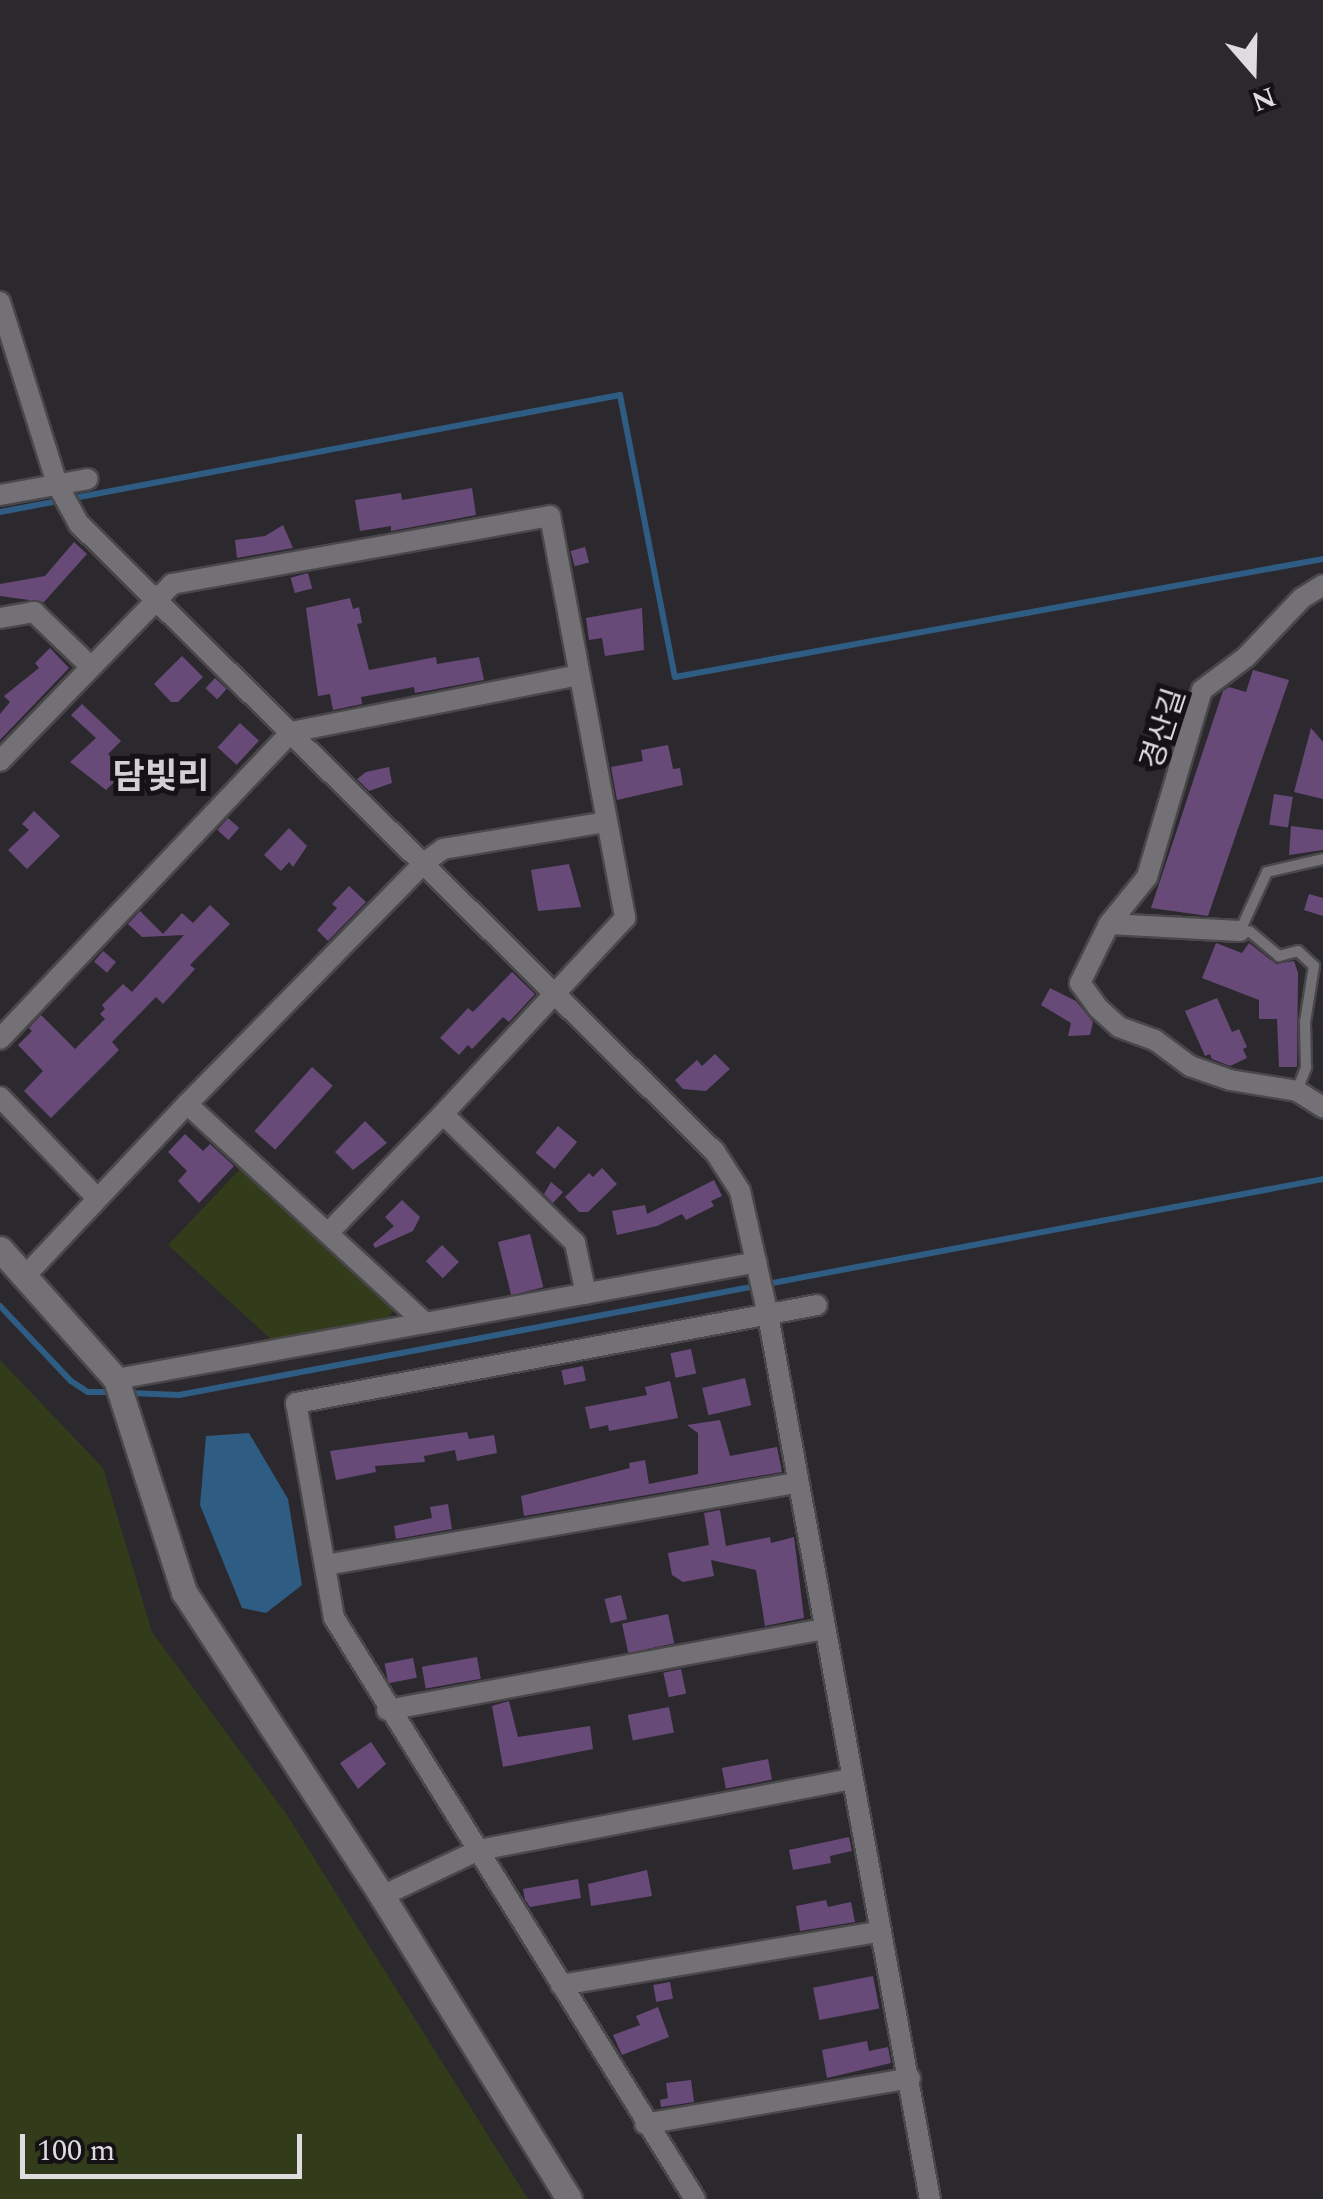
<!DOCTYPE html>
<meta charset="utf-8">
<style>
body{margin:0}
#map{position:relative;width:1323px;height:2199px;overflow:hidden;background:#2c292e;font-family:Spectral,"Noto Sans KR",serif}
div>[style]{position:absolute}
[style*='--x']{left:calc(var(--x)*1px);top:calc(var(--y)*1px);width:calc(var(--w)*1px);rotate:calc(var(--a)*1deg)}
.green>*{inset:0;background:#323c1a}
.water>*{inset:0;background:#2f5c82}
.stream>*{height:6px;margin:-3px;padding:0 3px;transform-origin:3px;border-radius:3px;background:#2f5c82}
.building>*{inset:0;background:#684a78;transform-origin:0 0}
.roads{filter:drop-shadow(2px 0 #49474a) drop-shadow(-2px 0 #49474a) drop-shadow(0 2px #49474a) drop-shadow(0 -2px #49474a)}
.service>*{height:10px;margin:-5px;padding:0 5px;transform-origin:5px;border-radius:5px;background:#747176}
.minor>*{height:20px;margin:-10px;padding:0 10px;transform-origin:10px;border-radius:10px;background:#747176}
.tertiary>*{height:25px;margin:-12.5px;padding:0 12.5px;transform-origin:12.5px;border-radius:12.5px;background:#747176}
span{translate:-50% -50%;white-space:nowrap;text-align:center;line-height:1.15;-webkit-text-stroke:10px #141214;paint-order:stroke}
.street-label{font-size:30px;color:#dedcdf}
.quarter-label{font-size:35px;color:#d3cfd5;font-weight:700}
.north{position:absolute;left:1203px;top:20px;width:100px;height:100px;-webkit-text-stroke:8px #141214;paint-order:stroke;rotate:160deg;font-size:28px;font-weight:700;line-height:40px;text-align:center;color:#dedcdf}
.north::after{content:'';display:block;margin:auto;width:35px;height:45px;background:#dedcdf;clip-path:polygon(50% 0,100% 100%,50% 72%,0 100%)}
.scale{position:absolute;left:20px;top:2134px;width:282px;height:45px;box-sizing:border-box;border:5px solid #dedcdf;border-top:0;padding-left:12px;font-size:30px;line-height:35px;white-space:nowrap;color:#dedcdf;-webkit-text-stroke:8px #141214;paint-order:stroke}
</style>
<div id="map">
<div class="green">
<div style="clip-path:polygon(244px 1165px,395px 1305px,390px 1317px,273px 1341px,168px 1245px)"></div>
<div style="clip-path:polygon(0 1360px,103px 1468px,152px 1632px,287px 1815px,528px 2199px,0 2199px)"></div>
</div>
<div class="water">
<div style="clip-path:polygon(249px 1433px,288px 1499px,302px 1585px,266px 1613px,242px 1608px,200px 1505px,206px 1436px)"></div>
</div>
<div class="stream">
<div style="--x:0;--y:512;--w:631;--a:-10.69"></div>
<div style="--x:620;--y:395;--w:287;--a:79"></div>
<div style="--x:675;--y:677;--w:659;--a:-10.32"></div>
<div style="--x:0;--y:1306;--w:103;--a:46.6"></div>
<div style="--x:71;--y:1381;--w:20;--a:33"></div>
<div style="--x:88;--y:1392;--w:24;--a:0"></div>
<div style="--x:130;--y:1393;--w:49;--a:2.3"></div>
<div style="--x:179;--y:1395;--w:1164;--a:-10.69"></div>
</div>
<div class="building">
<div style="clip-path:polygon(472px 488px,476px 515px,391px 531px,391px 526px,360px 531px,355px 500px,401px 493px,402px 500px)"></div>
<div style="clip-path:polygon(283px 525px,293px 548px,237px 558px,235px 540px,265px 536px)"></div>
<div style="clip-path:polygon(74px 542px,87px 554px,44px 602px,0 596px,0 584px,45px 576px)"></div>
<div style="left:585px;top:547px;width:16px;height:15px;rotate:75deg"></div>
<div style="left:308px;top:573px;width:16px;height:18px;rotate:75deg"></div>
<div style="clip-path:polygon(350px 598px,353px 609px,359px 607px,362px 623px,357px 624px,369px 670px,436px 657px,437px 664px,479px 657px,484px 680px,415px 693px,414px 687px,361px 697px,362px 704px,333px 710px,330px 694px,318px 696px,306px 608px)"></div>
<div style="clip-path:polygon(642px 608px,644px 650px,605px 656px,602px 638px,589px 640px,586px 618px)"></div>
<div style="clip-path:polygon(50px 648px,69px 668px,0 740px,0 714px,10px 702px,4px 696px,39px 668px,35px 663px)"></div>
<div style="clip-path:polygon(182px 656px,203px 677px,178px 702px,171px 702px,154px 684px)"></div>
<div style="clip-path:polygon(1253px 670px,1289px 680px,1208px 916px,1151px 908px,1223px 691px,1229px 687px,1246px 692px)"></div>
<div style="left:215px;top:678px;width:16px;height:14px;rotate:43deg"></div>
<div style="clip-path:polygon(82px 704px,121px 741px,108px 754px,125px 772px,106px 790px,70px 762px,96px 738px,71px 715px)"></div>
<div style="left:240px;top:723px;width:26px;height:33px;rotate:43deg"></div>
<div style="clip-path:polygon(1311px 728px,1323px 742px,1323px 799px,1294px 792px)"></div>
<div style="clip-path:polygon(668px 745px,673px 769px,680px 768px,683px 785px,617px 800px,611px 767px,643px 761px,641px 750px)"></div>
<div style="clip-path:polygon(389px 767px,392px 783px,369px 791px,357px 779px,366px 772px)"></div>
<div style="left:1274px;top:794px;width:19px;height:31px;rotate:9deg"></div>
<div style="clip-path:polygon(34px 811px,60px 836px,27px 869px,8px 850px,29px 830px,22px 824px)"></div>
<div style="left:228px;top:818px;width:15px;height:16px;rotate:42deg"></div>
<div style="clip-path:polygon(1291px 826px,1323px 830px,1323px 850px,1289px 855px)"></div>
<div style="clip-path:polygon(289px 828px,307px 846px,293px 867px,289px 862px,281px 871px,264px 855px)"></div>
<div style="clip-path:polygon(569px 864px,581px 907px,538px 911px,531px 870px)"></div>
<div style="clip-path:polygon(349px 886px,366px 902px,328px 941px,317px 930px,337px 908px,332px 904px)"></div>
<div style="clip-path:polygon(1309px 894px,1323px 898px,1323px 916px,1304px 910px)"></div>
<div style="clip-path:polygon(210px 905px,230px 924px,190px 965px,195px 969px,163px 1004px,156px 997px,112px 1042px,119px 1050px,51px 1118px,24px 1091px,43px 1071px,18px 1045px,32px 1031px,29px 1028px,41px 1015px,75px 1049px,105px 1019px,100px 1014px,105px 1009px,102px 1005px,123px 984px,132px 992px,184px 935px,142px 937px,128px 924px,140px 911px,163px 934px,182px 913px,193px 923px)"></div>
<div style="clip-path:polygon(1216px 943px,1242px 953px,1249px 943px,1276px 964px,1294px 961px,1298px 973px,1297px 1067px,1279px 1067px,1277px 1019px,1259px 1019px,1259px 1000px,1202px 978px)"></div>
<div style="left:103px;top:951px;width:17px;height:14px;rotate:40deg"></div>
<div style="clip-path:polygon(512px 972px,535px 994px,509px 1022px,503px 1017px,472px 1049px,468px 1045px,459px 1055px,440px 1038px,468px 1008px,473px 1012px)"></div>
<div style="clip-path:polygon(1050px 988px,1076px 1001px,1093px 1022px,1090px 1035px,1068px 1036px,1071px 1023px,1041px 1005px)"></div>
<div style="clip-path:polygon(1217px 998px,1232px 1032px,1239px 1029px,1247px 1047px,1243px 1049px,1247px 1058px,1230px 1066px,1212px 1059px,1210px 1054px,1205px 1056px,1185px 1011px)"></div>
<div style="clip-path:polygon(715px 1054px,730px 1069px,706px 1091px,683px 1089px,675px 1080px,697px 1060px,702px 1066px)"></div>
<div style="left:312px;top:1067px;width:28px;height:86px;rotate:42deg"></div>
<div style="clip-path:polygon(365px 1121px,387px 1143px,353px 1170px,335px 1152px)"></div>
<div style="left:558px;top:1126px;width:25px;height:35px;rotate:40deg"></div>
<div style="clip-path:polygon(185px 1134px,203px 1151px,210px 1144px,234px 1166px,199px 1203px,178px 1181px,187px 1171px,168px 1152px)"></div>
<div style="clip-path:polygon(602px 1168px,617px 1184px,588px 1212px,579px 1212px,565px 1197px,589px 1173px,593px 1177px)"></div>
<div style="clip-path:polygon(714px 1180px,722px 1196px,711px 1201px,714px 1206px,686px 1220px,682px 1214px,657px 1226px,617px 1235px,612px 1211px,645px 1205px,647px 1214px)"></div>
<div style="clip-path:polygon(551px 1182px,563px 1192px,553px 1203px,544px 1194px)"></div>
<div style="clip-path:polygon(402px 1200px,420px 1217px,413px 1231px,375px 1248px,373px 1244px,394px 1226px,385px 1217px)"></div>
<div style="left:530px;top:1234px;width:55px;height:33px;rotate:76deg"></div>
<div style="left:442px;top:1245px;width:24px;height:23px;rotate:45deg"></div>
<div style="left:691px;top:1349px;width:25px;height:21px;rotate:78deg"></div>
<div style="left:583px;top:1366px;width:15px;height:22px;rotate:79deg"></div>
<div style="left:745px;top:1378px;width:28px;height:44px;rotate:77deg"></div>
<div style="clip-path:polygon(670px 1381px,678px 1418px,609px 1431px,608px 1425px,590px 1429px,585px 1407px,647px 1395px,645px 1387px)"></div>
<div style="clip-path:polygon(720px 1420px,730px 1456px,777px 1447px,782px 1472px,524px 1516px,521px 1496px,630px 1468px,629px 1463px,645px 1460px,649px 1484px,698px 1474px,698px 1433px,687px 1425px)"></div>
<div style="clip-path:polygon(467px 1432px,469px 1439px,494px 1435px,497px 1453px,457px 1461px,455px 1450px,424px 1456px,425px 1462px,375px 1466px,376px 1472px,336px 1480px,330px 1451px)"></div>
<div style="clip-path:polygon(448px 1504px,452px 1529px,396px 1539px,394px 1526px,432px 1518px,430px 1507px)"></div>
<div style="clip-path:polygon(720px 1510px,726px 1546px,770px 1537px,771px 1543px,794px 1537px,804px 1618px,765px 1626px,756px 1570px,711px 1560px,714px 1576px,683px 1582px,672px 1575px,668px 1553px,709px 1545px,704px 1513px)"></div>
<div style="left:621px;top:1595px;width:25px;height:17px;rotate:76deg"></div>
<div style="left:668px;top:1614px;width:30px;height:47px;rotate:78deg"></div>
<div style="left:477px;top:1657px;width:22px;height:56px;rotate:80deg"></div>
<div style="left:413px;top:1658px;width:20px;height:29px;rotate:79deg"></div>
<div style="left:681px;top:1669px;width:25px;height:18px;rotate:78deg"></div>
<div style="clip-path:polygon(509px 1701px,518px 1737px,590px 1726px,593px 1749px,503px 1767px,492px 1706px)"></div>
<div style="left:669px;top:1707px;width:26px;height:42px;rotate:79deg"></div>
<div style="clip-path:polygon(371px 1742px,386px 1764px,358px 1789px,340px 1763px)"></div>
<div style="left:768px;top:1759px;width:21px;height:47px;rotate:79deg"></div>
<div style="clip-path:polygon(849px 1837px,852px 1851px,830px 1856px,831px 1863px,793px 1870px,789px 1850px)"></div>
<div style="clip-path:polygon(647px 1870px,652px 1896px,591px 1906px,588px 1884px)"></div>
<div style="clip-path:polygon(578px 1879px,581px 1898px,530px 1907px,525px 1900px,523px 1889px)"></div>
<div style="clip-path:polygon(826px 1900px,828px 1907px,851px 1902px,855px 1922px,800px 1931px,796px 1906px)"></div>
<div style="left:873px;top:1976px;width:33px;height:61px;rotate:79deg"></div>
<div style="left:670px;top:1982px;width:17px;height:17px;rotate:80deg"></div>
<div style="clip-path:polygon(658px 2007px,669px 2037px,622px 2055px,613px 2035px,640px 2025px,636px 2016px)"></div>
<div style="clip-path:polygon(867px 2041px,869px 2051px,888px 2047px,891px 2063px,827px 2078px,822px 2050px)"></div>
<div style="clip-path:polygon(691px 2080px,694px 2102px,661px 2107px,660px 2100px,668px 2098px,666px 2083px)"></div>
</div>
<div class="roads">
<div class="service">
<div style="--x:1297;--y:1091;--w:26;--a:-69"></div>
<div style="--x:1306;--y:1067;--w:45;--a:-91.3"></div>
<div style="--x:1305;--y:1022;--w:57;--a:-80.9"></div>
<div style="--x:1314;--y:966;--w:22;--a:-137"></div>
<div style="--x:1298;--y:951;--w:20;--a:165"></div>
<div style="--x:1279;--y:956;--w:38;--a:-140"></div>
<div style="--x:1250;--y:932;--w:10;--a:-174"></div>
<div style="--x:1240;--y:931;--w:65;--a:-65.4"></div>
<div style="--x:1267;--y:872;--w:57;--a:-13.1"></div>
</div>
<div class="minor">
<div style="--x:0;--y:302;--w:191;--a:72.6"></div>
<div style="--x:57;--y:484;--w:46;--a:61.2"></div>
<div style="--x:79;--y:524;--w:894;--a:44.64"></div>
<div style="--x:715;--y:1152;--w:46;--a:57.3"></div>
<div style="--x:740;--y:1191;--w:127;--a:77.3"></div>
<div style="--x:768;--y:1315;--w:899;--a:79.62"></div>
<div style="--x:0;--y:495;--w:89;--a:-10.3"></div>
<div style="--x:1323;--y:585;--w:25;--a:148"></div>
<div style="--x:1302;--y:598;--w:81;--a:133.5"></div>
<div style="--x:1246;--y:657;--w:55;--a:143.1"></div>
<div style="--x:1202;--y:690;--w:195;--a:106.4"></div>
<div style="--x:1147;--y:877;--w:60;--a:129"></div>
<div style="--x:1109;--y:924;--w:66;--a:116.2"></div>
<div style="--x:1080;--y:983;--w:31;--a:54"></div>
<div style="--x:1098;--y:1008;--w:28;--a:42"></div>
<div style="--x:1119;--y:1027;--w:38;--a:20"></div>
<div style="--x:1155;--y:1040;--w:44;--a:36.6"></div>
<div style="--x:1190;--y:1066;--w:42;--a:19.3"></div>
<div style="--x:1230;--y:1080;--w:68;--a:9.3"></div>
<div style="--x:1297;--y:1091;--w:31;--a:32"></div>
<div style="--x:0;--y:618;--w:35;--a:-10"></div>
<div style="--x:34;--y:612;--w:76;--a:43.9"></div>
<div style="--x:0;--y:761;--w:247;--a:-45.8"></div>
<div style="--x:172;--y:584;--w:384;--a:-10.2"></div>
<div style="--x:550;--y:516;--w:409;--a:79.4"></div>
<div style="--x:625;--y:918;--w:267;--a:132.9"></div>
<div style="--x:443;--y:1114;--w:185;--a:44.3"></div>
<div style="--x:575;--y:1243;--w:52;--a:77.8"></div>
<div style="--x:606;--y:822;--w:165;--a:170.6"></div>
<div style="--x:443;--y:849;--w:24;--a:144"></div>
<div style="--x:424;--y:863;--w:338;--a:134.5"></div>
<div style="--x:187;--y:1104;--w:323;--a:42.6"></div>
<div style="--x:425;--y:1323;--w:337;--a:-10.4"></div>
<div style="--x:1109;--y:924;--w:131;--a:3.1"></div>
<div style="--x:0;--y:1039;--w:423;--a:-46.5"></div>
<div style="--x:291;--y:732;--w:294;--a:-11.2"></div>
<div style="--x:0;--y:1097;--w:140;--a:46.2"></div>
<div style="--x:330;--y:1231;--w:163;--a:-46"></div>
<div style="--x:26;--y:1275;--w:235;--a:-46.7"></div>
<div style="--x:116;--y:1379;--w:314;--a:-10.3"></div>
<div style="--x:326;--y:1565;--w:477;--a:-9.9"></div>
<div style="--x:387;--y:1710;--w:443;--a:-10.5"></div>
<div style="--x:382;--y:1896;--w:107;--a:-25.4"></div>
<div style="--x:479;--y:1850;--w:379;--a:-10.8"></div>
<div style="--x:561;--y:1985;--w:322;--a:-9.5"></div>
<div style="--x:645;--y:2124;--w:269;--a:-9.8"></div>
<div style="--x:695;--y:2199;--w:684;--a:-121.85"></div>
<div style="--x:334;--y:1618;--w:218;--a:-100"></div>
<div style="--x:296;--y:1403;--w:530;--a:-10.65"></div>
</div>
<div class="tertiary">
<div style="--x:0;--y:1249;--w:174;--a:48.3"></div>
<div style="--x:116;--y:1379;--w:224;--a:72.3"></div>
<div style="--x:184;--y:1592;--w:363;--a:56.9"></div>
<div style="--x:382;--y:1896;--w:356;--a:58.3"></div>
</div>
</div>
<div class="street-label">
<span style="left:1164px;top:729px;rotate:-72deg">경산길</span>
</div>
<div class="quarter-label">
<span style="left:161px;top:778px">담빛리</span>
</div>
<div class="north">N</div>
<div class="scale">100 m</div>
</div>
